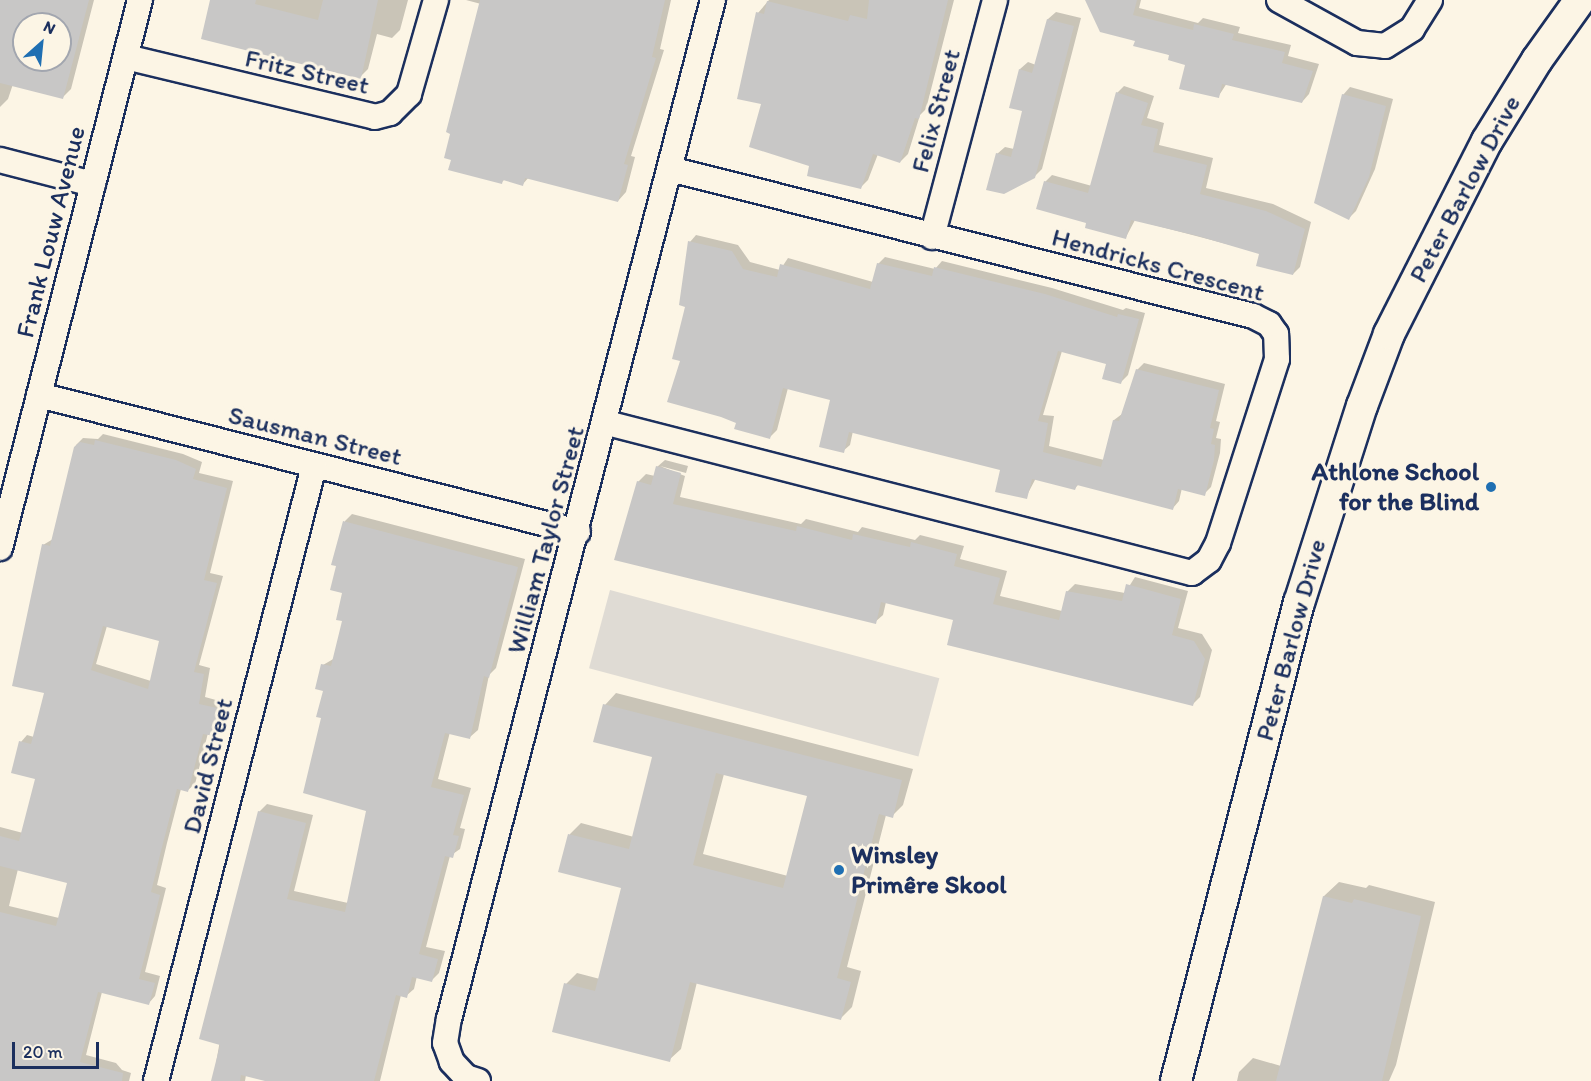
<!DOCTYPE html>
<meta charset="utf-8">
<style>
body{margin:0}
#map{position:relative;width:1591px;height:1081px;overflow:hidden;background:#fcf5e5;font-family:Itim,sans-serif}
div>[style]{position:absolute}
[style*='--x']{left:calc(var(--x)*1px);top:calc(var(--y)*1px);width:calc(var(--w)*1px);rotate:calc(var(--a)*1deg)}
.green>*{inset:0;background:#dfdbd4;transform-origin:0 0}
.shadow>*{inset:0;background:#0003}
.building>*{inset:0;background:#c8c7c6}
.roads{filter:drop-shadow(2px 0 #1b2f5e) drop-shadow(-2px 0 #1b2f5e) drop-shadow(0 2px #1b2f5e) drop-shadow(0 -2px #1b2f5e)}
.minor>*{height:24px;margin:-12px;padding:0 12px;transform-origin:12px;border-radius:12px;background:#fcf5e5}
.tertiary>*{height:30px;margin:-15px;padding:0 15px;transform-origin:15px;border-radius:15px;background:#fcf5e5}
.dots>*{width:16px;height:16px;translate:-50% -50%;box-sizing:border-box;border:3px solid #fcf5e5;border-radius:50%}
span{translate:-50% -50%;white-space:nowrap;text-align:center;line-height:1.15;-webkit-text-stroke:6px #fcf5e5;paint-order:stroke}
.street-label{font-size:26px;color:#1b2f5e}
.poi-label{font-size:26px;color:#1b2f5e;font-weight:700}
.right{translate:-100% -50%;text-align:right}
.left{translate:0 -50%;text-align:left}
.north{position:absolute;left:12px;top:12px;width:60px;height:60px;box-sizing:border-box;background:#fcf5e5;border:2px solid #a2a6af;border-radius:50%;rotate:27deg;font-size:16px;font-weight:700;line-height:24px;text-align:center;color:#1b2f5e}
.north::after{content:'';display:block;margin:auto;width:21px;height:27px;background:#1f6fb2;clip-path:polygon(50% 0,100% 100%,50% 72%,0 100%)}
.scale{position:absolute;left:12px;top:1042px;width:87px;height:27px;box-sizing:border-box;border:3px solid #1b2f5e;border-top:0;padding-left:8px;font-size:18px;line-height:21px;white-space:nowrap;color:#1b2f5e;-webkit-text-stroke:4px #fcf5e5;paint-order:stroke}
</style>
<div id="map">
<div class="green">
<div style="left:610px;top:590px;width:341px;height:81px;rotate:15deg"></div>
</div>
<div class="shadow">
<div style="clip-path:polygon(evenodd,0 0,94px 0,71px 89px,63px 97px,13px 84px,8px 99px,0 107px,0 0,24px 24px,60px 24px,60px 60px,24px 60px,24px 24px)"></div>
<div style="clip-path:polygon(212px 0,408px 0,400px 30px,392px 38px,377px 34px,368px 69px,360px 77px)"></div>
<div style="clip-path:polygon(466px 0,671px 0,660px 49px,664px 50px,631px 156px,635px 157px,626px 192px,618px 201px,529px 177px,523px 184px,505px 179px,501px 183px,481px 4px)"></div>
<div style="clip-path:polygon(769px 0,954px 0,926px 109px,920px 115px,908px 154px,900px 162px,878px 154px,868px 180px,860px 188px,811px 165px,758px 13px)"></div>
<div style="clip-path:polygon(1087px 0,1141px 0,1139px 8px,1198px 23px,1203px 18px,1240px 27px,1238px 33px,1291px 45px,1288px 56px,1319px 64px,1309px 94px,1302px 102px,1227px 83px,1218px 97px,1187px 63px,1136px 40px)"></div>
<div style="clip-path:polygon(1056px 12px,1081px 18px,1042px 169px,1034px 177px,997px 154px,1005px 147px,1014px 149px,1024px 110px,1020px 69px,1028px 62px,1036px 65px,1048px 19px)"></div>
<div style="clip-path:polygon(1124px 86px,1154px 96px,1147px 118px,1164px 123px,1159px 145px,1213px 158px,1206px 188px,1273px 204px,1311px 222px,1300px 267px,1293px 274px,1261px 253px,1135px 220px,1126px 237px,1088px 222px,1045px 182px,1052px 175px,1092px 186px,1117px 93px)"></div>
<div style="clip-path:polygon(1350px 87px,1393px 99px,1375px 169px,1356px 211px,1349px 218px,1343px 95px)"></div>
<div style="clip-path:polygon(696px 235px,738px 245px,750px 262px,780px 270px,788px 258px,873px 282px,878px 264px,885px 257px,935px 269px,942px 261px,1052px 288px,1123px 310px,1126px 308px,1145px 313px,1128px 375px,1121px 382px,1108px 363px,1062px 351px,1043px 415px,1054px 416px,1049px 446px,1104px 460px,1114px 420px,1122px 414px,1137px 370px,1144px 363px,1225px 384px,1216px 421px,1220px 422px,1216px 438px,1221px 439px,1220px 453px,1211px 487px,1204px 494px,1182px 488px,1179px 501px,1173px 508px,1079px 484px,1075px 488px,1036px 478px,1026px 497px,1002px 469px,853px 431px,850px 445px,843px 451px,831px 399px,788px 388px,777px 430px,770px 437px,738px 422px,681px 360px,690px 242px)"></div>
<div style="clip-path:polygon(evenodd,103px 434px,183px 454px,202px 462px,199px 473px,233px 481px,210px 573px,223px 576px,199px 665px,210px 668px,205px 697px,227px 703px,221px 728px,214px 735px,208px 733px,195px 784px,188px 790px,181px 789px,167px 843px,157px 885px,166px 888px,145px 972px,160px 976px,155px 996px,149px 1003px,102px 992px,86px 1055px,116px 1063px,122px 1070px,131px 1073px,129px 1081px,0 1081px,0 827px,23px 833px,37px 778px,21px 742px,27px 735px,34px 737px,46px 692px,43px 545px,53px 539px,76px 445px,83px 438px,98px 439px,103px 434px,107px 626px,161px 640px,151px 681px,96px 664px,107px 626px,103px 434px,18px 869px,69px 882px,59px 918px,9px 906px,18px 869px)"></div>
<div style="clip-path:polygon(665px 460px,688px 466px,686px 473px,660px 466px,685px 476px,680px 497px,801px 524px,806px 519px,858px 532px,862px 527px,915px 540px,920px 535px,964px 546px,960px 559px,1007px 571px,1000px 596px,1062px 611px,1067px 592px,1075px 584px,1125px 593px,1135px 577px,1188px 591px,1178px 628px,1202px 634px,1212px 650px,1200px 697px,1192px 705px,955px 619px,886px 602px,883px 615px,875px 622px,616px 559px,638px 482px,646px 474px,655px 476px,657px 467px)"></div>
<div style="clip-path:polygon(352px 514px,525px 559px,496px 668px,489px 675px,478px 730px,470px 737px,450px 732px,438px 779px,471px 788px,460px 828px,465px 829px,460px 849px,450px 856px,426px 947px,445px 951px,439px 973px,432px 980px,417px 976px,414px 989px,406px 996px,401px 995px,380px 1081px,270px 1081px,246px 1075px,245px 1081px,213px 1081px,259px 812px,267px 804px,313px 815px,294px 891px,348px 903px,368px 810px,323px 717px,323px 665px,335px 658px,344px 620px,345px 521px)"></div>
<div style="clip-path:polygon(evenodd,616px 693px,913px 769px,903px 805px,892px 816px,886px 815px,847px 967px,861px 971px,852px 1007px,841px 1018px,697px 982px,681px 1049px,669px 1060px,566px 984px,577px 973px,600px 979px,623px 886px,560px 871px,570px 834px,581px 823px,634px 837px,654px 756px,605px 705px,616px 693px,724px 774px,809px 795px,788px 876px,703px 854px,724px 774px)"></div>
<div style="clip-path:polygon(1339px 882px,1366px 888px,1369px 885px,1435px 902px,1396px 1065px,1389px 1081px,1237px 1081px,1239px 1072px,1253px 1058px,1281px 1066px,1324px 896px)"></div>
</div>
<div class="building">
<div style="clip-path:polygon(evenodd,0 0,89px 0,63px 99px,0 83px,0 0,24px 24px,60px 24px,60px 60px,24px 60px,24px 24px)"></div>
<div style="clip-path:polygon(210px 0,256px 0,255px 4px,318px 20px,323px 0,378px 0,361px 79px,201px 39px)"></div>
<div style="clip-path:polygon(480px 0,665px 0,652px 57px,656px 58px,624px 164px,628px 165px,618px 202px,525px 178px,523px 186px,503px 180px,502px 184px,448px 170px,451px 160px,444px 158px,450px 134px,446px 132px)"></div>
<div style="clip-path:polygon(869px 0,948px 0,919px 119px,915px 118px,900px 163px,873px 154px,861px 189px,807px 176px,809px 166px,749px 147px,761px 104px,737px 99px,756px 12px,764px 14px,767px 1px,848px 21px,850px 15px,867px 19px)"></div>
<div style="clip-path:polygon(1085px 0,1137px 0,1133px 15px,1193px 30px,1194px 24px,1234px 34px,1232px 40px,1285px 52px,1282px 63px,1313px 71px,1302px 103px,1222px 84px,1219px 98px,1179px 89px,1185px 65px,1168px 60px,1169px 55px,1133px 46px,1135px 41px,1100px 32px)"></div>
<div style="clip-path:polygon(1047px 19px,1074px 26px,1035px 178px,1004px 194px,986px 190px,996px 153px,1011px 157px,1022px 111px,1009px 108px,1019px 69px,1032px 73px)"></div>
<div style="clip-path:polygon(1116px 92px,1148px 103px,1141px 125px,1158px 129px,1153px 152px,1207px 165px,1200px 194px,1266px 211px,1305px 229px,1293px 275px,1256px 266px,1259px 254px,1198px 236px,1131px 220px,1126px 239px,1085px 228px,1086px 223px,1036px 209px,1044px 181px,1088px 193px)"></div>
<div style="clip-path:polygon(1342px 94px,1386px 106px,1369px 177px,1349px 220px,1314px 203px)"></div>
<div style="clip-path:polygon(688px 241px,732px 251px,743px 269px,777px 277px,780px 264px,870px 289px,877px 263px,932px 276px,934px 267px,1045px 294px,1117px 317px,1118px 314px,1139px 319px,1121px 384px,1102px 379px,1106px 364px,1058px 351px,1038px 421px,1048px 423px,1043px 452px,1101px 467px,1113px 420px,1119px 421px,1136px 369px,1219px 390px,1210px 428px,1214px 429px,1211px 444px,1215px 445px,1214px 460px,1205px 496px,1178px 489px,1173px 510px,1077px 485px,1075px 490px,1032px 479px,1027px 499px,995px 492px,1000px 470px,849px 432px,844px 453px,819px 447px,830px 400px,783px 388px,770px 439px,734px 429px,736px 423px,721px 417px,667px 402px,680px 361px,672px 359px,685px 307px,679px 305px)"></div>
<div style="clip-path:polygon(evenodd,95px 440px,176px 460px,196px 469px,193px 479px,227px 488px,204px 580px,217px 583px,194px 672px,204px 674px,199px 704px,222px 709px,214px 736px,203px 734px,188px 792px,177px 789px,161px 851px,151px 892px,160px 895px,139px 979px,155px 983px,149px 1005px,98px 992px,80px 1062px,123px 1073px,122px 1081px,0 1081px,0 912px,56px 926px,67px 883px,0 866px,0 836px,19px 841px,35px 779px,11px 773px,19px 741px,31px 744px,44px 693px,12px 686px,42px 544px,50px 546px,74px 447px,80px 442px,94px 445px,95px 440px,103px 626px,159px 641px,148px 689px,91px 670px,103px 626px)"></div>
<div style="clip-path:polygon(656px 466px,681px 473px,673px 504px,796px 531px,797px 526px,852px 540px,853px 534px,910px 547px,911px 542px,957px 554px,954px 566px,1000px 578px,993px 604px,1059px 620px,1066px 591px,1122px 601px,1126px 584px,1181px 599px,1172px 635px,1194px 641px,1205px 659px,1193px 706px,947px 645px,953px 620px,881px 602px,876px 624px,614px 560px,637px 481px,651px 485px)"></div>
<div style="clip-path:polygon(343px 521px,518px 567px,489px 678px,484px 676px,470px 739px,445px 733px,431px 787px,464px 795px,453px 835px,459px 836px,453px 858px,445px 856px,419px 954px,438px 959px,432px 982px,412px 977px,407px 998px,396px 995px,374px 1081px,265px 1081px,241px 1075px,240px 1081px,211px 1081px,220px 1045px,199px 1039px,258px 811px,306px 823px,287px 899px,345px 912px,366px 811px,303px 793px,321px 718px,316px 717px,323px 691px,315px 689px,321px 664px,331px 666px,342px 621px,336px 620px,342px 593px,330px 590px,336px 566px,331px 565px)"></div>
<div style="clip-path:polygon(evenodd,603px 704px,902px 780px,893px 818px,879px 814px,837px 978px,851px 982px,841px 1020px,690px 982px,670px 1062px,552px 1032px,564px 983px,595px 991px,621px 888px,558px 872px,568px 834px,629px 849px,652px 757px,593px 742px,603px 704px,716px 773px,807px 796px,783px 888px,693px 865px,716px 773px)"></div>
<div style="clip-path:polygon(1323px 896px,1352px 903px,1354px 899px,1421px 916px,1382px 1081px,1276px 1081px)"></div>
</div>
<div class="roads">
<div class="minor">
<div style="--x:1279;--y:0;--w:89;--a:28.9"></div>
<div style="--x:1357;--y:43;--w:28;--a:6"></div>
<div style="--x:1385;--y:46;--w:32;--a:-32"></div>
<div style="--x:1412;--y:29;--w:34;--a:-58"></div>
<div style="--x:126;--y:57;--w:256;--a:13.5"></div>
<div style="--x:375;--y:117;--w:16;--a:-15"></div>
<div style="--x:390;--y:113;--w:27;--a:-45"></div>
<div style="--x:409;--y:94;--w:98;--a:-74"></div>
<div style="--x:0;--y:160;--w:96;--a:14.5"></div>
<div style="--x:932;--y:237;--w:245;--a:-75.1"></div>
<div style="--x:39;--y:395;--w:556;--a:14.26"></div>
<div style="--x:607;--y:423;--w:604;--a:14.38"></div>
<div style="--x:1192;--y:573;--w:21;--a:-37"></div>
<div style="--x:1209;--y:560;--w:19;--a:-62"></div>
<div style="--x:1218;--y:543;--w:193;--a:-72.2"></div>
<div style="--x:1277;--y:359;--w:25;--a:-92"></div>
<div style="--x:1276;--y:334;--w:12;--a:-125"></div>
<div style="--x:1269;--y:324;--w:18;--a:-153"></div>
<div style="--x:1253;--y:316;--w:601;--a:-165.85"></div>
<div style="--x:0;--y:548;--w:566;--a:-75.67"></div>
<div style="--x:156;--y:1081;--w:635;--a:-75.59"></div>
<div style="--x:478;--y:1081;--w:13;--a:-162"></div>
<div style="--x:466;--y:1077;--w:21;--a:-133"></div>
<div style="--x:452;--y:1062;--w:20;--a:-110"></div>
<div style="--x:445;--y:1043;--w:24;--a:-81"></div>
<div style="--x:449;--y:1019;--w:1053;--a:-75.48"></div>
</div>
<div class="tertiary">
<div style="--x:1176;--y:1081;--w:494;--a:-75.6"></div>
<div style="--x:1299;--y:603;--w:207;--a:-72.3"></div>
<div style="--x:1362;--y:406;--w:77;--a:-69.4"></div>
<div style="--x:1389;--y:334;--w:216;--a:-63.1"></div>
<div style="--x:1487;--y:141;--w:95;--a:-58.3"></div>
<div style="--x:1537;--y:60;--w:74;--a:-54.4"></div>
</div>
</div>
<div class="dots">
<div style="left:1491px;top:487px;background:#1f6fb2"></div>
<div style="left:839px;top:870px;background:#1f6fb2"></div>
</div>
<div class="street-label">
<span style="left:307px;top:72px;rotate:13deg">Fritz Street</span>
<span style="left:936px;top:111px;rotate:-75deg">Felix Street</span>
<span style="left:1465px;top:189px;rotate:-62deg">Peter Barlow Drive</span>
<span style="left:51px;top:232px;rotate:-76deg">Frank Louw Avenue</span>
<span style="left:1158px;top:265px;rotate:15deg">Hendricks Crescent</span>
<span style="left:315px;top:436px;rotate:14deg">Sausman Street</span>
<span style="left:546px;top:540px;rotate:-75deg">William Taylor Street</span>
<span style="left:1291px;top:640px;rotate:-75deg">Peter Barlow Drive</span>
<span style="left:208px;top:766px;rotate:-76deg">David Street</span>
</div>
<div class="poi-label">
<span class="right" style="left:1479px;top:487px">Athlone School<br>for the Blind</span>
<span class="left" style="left:851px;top:870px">Winsley<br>Primêre Skool</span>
</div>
<div class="north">N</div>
<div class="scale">20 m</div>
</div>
